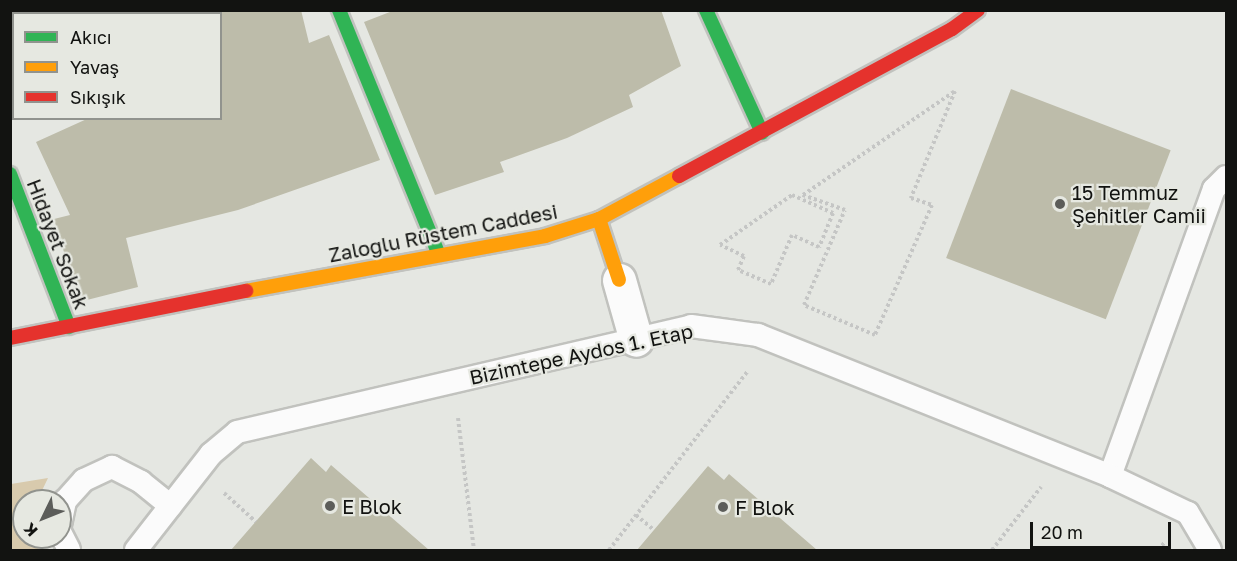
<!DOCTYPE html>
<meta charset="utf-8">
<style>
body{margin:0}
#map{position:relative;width:1237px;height:561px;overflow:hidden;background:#e5e7e2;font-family:"Golos Text",sans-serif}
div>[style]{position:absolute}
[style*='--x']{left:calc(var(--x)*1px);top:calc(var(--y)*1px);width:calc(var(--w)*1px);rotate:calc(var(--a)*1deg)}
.green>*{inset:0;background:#d8caad}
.building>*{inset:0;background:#bdbcaa;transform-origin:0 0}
.path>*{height:4px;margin-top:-2px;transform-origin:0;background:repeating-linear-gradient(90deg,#c5c6c5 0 3px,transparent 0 6px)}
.roads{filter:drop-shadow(2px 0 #c1c2be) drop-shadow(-2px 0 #c1c2be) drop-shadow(0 2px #c1c2be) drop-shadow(0 -2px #c1c2be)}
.lane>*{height:22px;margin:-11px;padding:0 11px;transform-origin:11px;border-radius:11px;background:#fbfbfb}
.street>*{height:33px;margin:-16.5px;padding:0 16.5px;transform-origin:16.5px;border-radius:16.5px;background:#fbfbfb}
.fast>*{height:14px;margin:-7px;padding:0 7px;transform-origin:7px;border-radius:7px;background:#30b455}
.slow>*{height:14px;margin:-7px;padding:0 7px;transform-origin:7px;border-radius:7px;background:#ff9f0a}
.jam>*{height:14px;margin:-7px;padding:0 7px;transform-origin:7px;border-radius:7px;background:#e5322d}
.dots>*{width:16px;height:16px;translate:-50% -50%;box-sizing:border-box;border:3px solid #e6e8e1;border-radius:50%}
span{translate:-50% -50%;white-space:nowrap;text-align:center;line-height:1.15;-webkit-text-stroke:4.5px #e6e8e1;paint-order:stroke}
.poi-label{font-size:20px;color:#121311}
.left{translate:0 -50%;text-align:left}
.street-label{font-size:20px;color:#121311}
.frame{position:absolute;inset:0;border:12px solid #121311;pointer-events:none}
.legend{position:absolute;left:12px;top:12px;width:210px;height:108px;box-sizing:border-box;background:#e6e8e1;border:2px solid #91938e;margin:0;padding:8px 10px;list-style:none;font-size:18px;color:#121311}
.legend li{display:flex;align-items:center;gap:12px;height:30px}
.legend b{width:30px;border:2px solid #91938e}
.north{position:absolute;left:12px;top:489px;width:60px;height:60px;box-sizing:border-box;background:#e6e8e1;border:2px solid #91938e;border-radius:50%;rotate:227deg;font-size:16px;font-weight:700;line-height:24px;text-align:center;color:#121311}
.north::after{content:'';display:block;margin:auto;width:21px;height:27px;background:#5c5d5a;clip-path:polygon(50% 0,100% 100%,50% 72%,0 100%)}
.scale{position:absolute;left:1030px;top:522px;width:141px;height:27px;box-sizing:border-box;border:3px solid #121311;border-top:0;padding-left:8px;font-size:18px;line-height:21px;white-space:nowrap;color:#121311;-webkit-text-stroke:4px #e6e8e1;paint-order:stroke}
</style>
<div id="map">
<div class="green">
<div style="clip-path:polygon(48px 478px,37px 501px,24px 501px,24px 537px,34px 537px,39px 550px,11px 550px,11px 484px)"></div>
</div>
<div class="building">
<div style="clip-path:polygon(220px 10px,301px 10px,309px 43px,329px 35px,380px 160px,238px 210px,126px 238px,138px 287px,79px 302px,54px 219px,70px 215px,36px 142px,89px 118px,220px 118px)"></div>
<div style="clip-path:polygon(395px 10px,661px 10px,681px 66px,629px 95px,633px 107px,567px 138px,500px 162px,504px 172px,435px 195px,364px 22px)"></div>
<div style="left:1011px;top:89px;width:171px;height:181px;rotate:21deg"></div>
<div style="clip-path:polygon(311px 458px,326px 472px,331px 465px,429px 550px,231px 550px)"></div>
<div style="clip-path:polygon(708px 466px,724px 480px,729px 474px,817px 550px,637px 550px)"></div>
</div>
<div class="path">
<div style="--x:955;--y:91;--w:116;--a:112.4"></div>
<div style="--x:911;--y:198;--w:22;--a:18"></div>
<div style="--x:932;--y:205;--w:142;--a:113.7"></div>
<div style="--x:875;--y:335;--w:77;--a:-157.1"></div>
<div style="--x:804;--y:305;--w:103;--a:-66.7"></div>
<div style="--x:845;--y:210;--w:45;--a:-160.3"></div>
<div style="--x:803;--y:195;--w:184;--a:-34.4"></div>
<div style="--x:792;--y:195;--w:45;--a:23.7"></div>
<div style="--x:833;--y:213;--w:37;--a:112"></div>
<div style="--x:819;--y:247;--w:30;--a:-156"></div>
<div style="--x:792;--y:235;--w:53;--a:113.2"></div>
<div style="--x:771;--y:284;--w:36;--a:-157"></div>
<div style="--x:738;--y:270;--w:15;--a:-67"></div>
<div style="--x:744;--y:256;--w:26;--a:-155"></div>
<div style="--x:720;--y:245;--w:88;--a:-34.8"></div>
<div style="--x:458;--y:418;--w:133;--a:83.1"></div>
<div style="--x:224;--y:493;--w:43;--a:42.2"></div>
<div style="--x:636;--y:515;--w:23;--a:40"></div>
<div style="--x:609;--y:550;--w:227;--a:-52.2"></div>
<div style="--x:992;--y:550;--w:80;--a:-52.1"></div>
<div style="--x:1158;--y:550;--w:11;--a:-49"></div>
</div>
<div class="roads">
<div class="lane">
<div style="--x:1110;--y:476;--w:305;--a:-70.1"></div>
<div style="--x:1214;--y:189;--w:17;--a:-45"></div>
<div style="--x:60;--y:525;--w:25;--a:-78"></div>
<div style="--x:65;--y:501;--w:28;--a:-48"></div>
<div style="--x:84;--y:480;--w:31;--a:-25"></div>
<div style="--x:112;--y:467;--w:33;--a:27"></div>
<div style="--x:141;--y:482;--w:38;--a:39"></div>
<div style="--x:60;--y:532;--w:20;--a:63"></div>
<div style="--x:136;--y:550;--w:122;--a:-52"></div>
<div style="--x:211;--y:454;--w:34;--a:-40"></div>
<div style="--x:237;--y:432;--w:466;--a:-13.1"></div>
<div style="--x:691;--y:326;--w:68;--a:7.7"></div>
<div style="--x:758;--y:335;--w:379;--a:21.8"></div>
<div style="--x:1110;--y:476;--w:86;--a:25.4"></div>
<div style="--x:1188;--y:513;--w:43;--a:59.3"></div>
</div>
<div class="street">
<div style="--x:619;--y:280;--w:62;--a:74.2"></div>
</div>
<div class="fast">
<div style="--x:339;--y:10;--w:262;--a:67.8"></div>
<div style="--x:706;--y:10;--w:135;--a:65.5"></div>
<div style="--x:10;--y:174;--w:164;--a:68.9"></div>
</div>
<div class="slow">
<div style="--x:599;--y:219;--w:64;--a:71.8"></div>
<div style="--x:246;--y:291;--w:304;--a:-10.4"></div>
<div style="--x:545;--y:236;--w:57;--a:-17.5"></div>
<div style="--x:599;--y:219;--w:91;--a:-28.3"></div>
</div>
<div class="jam">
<div style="--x:679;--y:176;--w:310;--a:-28.3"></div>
<div style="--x:952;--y:29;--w:32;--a:-36"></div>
<div style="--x:10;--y:338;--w:241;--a:-11.3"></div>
</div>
</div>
<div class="dots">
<div style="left:1060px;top:204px;background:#5c5d5a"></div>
<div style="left:330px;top:506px;background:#5c5d5a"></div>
<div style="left:723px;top:507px;background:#5c5d5a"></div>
</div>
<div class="poi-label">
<span class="left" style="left:1072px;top:204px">15 Temmuz<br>Şehitler Camii</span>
<span class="left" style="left:342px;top:506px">E Blok</span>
<span class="left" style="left:735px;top:507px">F Blok</span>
</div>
<div class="street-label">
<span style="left:443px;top:233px;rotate:-11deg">Zaloğlu Rüstem Caddesi</span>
<span style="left:58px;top:244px;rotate:69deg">Hidayet Sokak</span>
<span style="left:581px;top:354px;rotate:-12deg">Bizimtepe Aydos 1. Etap</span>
</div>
<div class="frame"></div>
<ul class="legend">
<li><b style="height:8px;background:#30b455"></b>Akıcı</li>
<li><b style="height:8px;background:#ff9f0a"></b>Yavaş</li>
<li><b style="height:8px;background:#e5322d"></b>Sıkışık</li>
</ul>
<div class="north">K</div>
<div class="scale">20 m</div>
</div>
